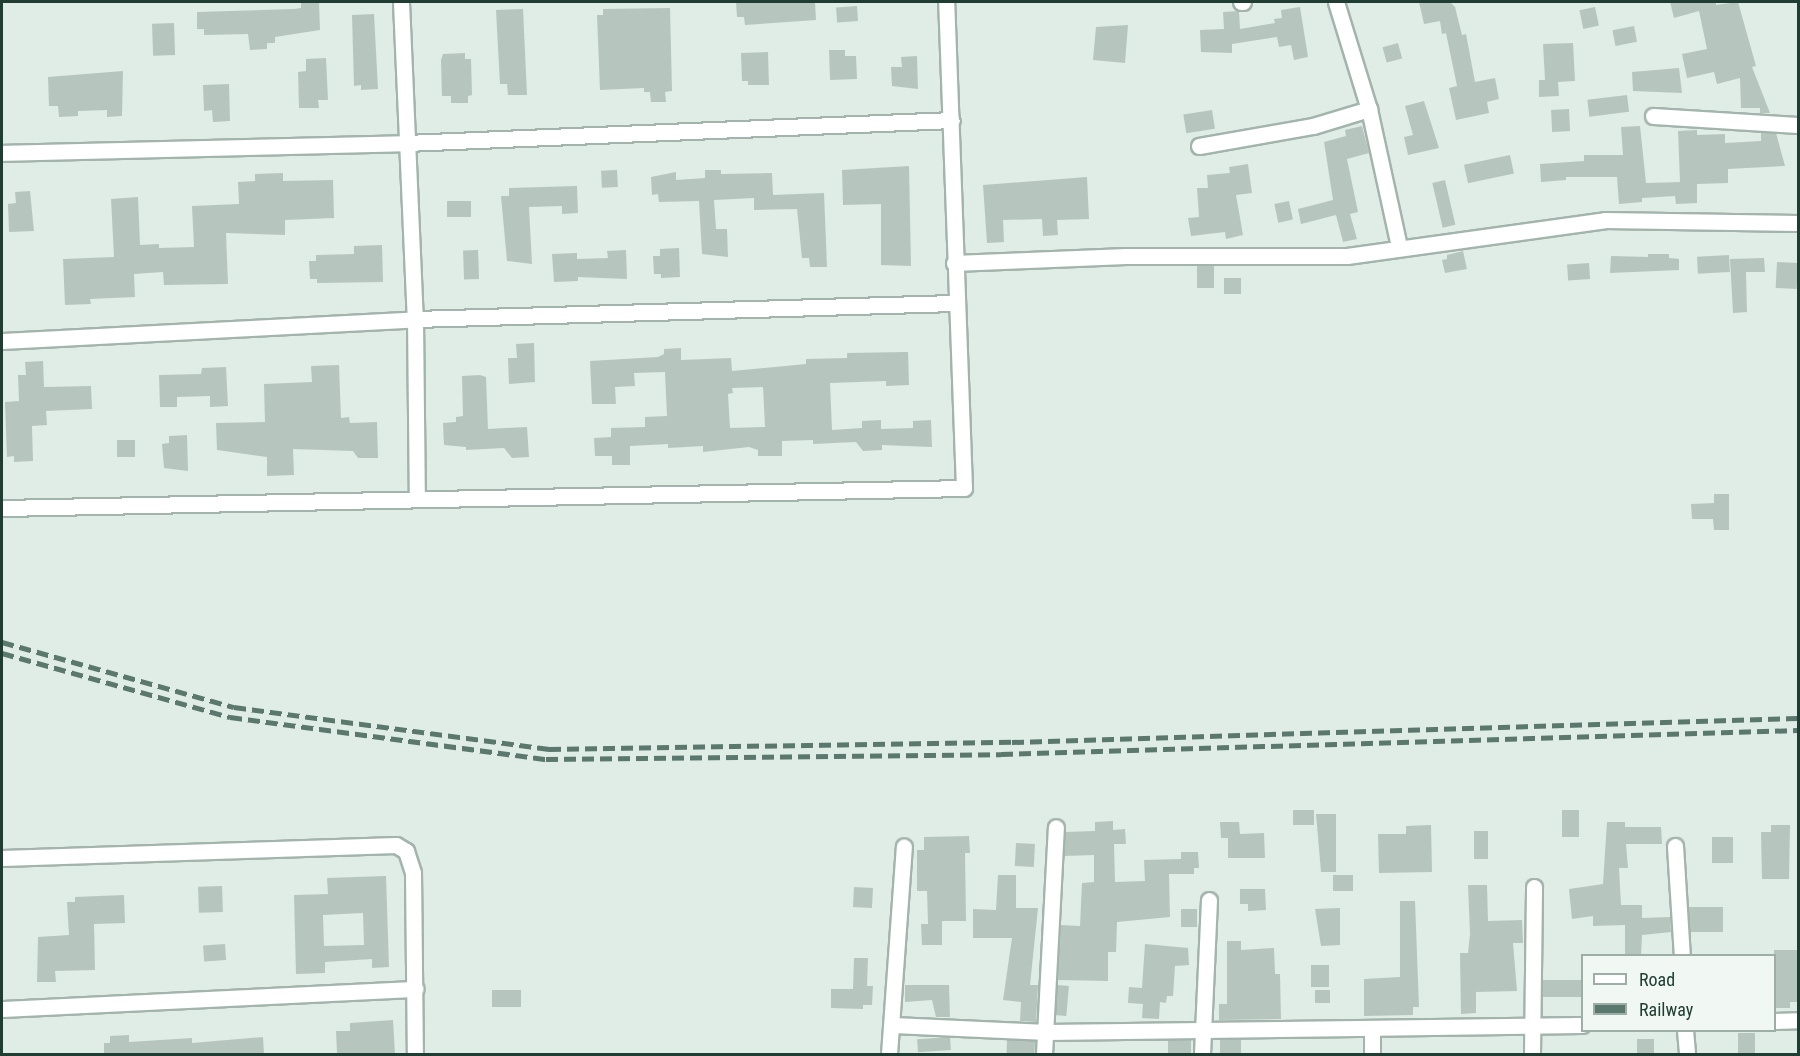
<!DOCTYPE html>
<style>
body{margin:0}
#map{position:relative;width:1800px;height:1056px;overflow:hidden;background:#e0ece6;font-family:"Roboto Condensed",sans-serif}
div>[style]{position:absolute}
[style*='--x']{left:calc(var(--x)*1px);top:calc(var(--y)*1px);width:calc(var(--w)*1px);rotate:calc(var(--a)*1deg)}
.building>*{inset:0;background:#b6c6be;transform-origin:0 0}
.roads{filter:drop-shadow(2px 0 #a3b4ad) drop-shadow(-2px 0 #a3b4ad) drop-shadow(0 2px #a3b4ad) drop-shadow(0 -2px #a3b4ad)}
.street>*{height:15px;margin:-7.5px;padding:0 7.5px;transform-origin:7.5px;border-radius:7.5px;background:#fff}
.rail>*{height:4.5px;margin-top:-2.25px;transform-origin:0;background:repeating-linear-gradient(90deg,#5b786e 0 12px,transparent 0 18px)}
span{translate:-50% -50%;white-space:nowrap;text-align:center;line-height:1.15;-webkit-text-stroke:5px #f1f8f4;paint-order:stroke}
.frame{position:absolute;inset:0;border:3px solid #203d33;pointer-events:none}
.legend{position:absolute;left:1581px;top:954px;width:195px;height:78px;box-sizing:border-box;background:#f1f8f4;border:2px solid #9dada7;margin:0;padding:8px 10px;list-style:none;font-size:18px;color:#203d33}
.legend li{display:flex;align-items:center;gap:12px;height:30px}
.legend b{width:30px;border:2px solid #9dada7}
</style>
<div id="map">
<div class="building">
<div style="clip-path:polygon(301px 2px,319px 2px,320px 30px,275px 37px,275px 43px,267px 43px,267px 49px,250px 50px,248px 34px,204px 35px,204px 29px,197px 29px,197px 12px,294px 9px,301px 8px)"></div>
<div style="clip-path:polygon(736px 2px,815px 2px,816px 20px,745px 25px,744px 17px,737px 17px)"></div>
<div style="clip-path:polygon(1419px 2px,1450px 2px,1455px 7px,1462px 35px,1466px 34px,1475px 82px,1495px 78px,1499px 99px,1487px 102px,1489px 113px,1456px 120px,1449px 88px,1457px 86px,1446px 33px,1442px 34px,1440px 21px,1424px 24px)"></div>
<div style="clip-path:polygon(1670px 2px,1716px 2px,1716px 5px,1738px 2px,1756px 66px,1752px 67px,1770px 113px,1760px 113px,1760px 108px,1741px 108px,1740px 78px,1717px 84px,1714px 72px,1687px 78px,1682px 54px,1707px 49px,1699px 11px,1674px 18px)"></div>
<div style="left:857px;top:6px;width:15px;height:21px;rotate:86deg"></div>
<div style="clip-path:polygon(1300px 7px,1308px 57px,1294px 60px,1291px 45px,1279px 47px,1277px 37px,1232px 44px,1232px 53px,1201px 52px,1200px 30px,1224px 29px,1223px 12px,1239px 11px,1240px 29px,1275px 23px,1274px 19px,1282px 18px,1281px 10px)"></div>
<div style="left:1595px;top:7px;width:19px;height:16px;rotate:78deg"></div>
<div style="clip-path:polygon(670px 8px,672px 91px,665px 92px,666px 102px,651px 102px,650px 92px,644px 92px,644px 88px,600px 90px,597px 15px,603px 15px,603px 9px)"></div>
<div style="clip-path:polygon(523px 9px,527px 95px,508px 95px,507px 84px,500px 84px,496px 10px)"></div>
<div style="clip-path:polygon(374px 14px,378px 89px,361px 90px,361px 85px,354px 86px,352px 15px)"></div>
<div style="left:174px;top:23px;width:32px;height:22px;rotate:88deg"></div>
<div style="clip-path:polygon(1128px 25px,1125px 63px,1093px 60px,1096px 27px)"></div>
<div style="left:1634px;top:26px;width:16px;height:22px;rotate:79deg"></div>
<div style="left:1398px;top:43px;width:16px;height:16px;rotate:75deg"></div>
<div style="clip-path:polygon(1573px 43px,1575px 81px,1558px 82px,1559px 96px,1539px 97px,1539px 80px,1545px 80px,1543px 44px)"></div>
<div style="clip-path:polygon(829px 50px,845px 50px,845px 56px,856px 56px,857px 79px,830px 80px)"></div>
<div style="clip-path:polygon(768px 52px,769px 85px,748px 85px,748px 81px,742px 81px,741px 53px)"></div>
<div style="clip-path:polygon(465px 53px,465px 59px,471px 59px,472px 95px,468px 96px,468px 103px,451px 103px,451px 96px,442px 96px,441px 60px,443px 54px)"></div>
<div style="clip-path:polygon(917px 56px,918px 89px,892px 86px,891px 67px,902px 67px,901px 57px)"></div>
<div style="clip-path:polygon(326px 58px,328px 100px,318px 100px,319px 108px,299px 108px,298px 72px,306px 71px,306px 59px)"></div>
<div style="clip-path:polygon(1679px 68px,1682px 93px,1633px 91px,1632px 72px)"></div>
<div style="clip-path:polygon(123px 71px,122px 116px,107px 117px,107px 110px,78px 111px,78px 116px,59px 117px,58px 106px,49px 106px,48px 77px)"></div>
<div style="clip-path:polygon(229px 84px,230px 121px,213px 122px,212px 110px,204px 111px,203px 85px)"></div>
<div style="left:1627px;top:95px;width:17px;height:40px;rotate:83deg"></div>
<div style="clip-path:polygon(1424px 101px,1439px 148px,1408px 155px,1404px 137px,1413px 135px,1405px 106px)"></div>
<div style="left:1569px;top:109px;width:22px;height:18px;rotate:87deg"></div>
<div style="left:1212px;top:110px;width:19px;height:29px;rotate:81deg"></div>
<div style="clip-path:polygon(1362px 126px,1369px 153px,1347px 159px,1358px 212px,1350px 214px,1357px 239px,1343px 242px,1336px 215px,1301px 224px,1298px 209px,1333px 200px,1324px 142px,1346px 136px,1345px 130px)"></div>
<div style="clip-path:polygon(1640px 126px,1646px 183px,1680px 182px,1678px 131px,1697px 130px,1697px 135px,1725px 134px,1725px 143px,1761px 141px,1761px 132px,1776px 133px,1785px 166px,1728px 169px,1728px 183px,1697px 184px,1697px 203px,1676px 204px,1675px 196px,1642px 198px,1642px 202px,1619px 204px,1617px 177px,1566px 177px,1566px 180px,1541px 182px,1540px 164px,1584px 161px,1584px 155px,1623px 155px,1621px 127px)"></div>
<div style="left:1510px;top:155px;width:19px;height:47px;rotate:78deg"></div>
<div style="clip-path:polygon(1248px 164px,1252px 193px,1236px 195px,1243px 235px,1226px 239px,1225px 232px,1191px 236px,1188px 218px,1199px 217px,1197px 188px,1208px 188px,1207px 175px,1230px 173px,1229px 167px)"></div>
<div style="clip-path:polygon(909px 166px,911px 266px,881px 265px,881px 204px,843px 205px,842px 170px)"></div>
<div style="left:617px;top:170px;width:17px;height:16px;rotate:87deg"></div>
<div style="clip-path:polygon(705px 170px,721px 170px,721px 174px,772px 173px,773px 195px,824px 193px,827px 267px,810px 267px,809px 258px,802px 258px,797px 209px,754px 210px,754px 198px,714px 200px,716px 229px,727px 229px,728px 257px,702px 254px,699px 201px,659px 202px,658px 194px,652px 195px,651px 177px,676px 172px,676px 180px,705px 178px)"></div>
<div style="clip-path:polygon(283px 173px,283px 181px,333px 180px,334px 218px,285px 220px,285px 235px,226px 233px,228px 284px,164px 285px,163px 272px,134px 274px,135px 297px,90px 299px,91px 304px,65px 305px,63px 259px,114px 257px,111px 199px,138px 197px,140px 245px,159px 244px,159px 248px,194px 247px,192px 206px,239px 204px,238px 182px,255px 181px,255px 174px)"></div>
<div style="clip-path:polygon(1087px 177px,1089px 219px,1057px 220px,1058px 235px,1043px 236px,1042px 219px,1003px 220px,1004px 242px,987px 243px,983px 185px)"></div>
<div style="left:1445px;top:180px;width:46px;height:13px;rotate:77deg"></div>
<div style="clip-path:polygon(577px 186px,578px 213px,562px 214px,562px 206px,529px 207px,532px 264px,507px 261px,501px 196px,509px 196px,509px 188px)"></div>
<div style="clip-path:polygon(30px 191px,34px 231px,9px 232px,8px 204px,16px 203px,15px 192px)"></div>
<div style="left:471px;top:201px;width:16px;height:24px;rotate:90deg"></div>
<div style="left:1289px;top:201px;width:19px;height:15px;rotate:78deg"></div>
<div style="clip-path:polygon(382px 245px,383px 282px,317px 283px,317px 279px,310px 279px,309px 261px,316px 261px,316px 255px,354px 254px,354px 246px)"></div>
<div style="clip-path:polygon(679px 248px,680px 277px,661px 278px,661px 274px,654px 274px,653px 256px,660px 256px,660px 249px)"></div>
<div style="left:478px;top:250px;width:29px;height:15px;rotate:88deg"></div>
<div style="clip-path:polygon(626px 250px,627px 279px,578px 277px,578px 281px,554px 282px,552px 254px,577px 253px,577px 259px,608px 258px,607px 251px)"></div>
<div style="clip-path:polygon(1463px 251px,1467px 269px,1445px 273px,1442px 260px,1447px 259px,1447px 255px)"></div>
<div style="clip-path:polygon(1648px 254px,1669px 254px,1669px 258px,1679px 259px,1679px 270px,1610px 273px,1611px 256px,1648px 257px)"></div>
<div style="left:1729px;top:255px;width:17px;height:32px;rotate:87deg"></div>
<div style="clip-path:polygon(1764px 258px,1765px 272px,1746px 272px,1747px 312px,1733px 313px,1730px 259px)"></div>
<div style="left:1777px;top:262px;width:21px;height:26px;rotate:3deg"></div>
<div style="left:1589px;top:263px;width:16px;height:22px;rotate:86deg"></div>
<div style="left:1197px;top:266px;width:17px;height:22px"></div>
<div style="left:1241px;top:278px;width:16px;height:17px;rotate:90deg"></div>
<div style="clip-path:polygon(534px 343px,535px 382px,509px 384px,508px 358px,517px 358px,516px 344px)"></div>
<div style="clip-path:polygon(evenodd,681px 348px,681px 360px,731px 358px,732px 371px,806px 364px,806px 359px,847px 358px,847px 353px,908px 352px,909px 385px,886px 386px,886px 381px,830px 383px,832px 430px,862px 428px,862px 421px,881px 420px,881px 429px,913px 428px,913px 421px,931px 420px,932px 447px,882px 445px,882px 450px,863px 451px,856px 442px,813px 444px,813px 440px,782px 441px,782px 456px,758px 456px,758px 450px,749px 447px,703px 452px,703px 446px,668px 448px,668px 444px,630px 446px,630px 465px,612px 465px,612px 456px,595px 456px,594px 438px,611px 437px,611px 428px,645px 427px,645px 417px,667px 416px,665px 372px,634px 373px,635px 386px,615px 387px,616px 404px,592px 404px,590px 361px,658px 357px,664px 354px,664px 349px,681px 348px,763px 387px,765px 427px,730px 428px,728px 394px,733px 393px,732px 388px,763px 387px)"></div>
<div style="clip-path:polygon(43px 361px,44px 387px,91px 386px,92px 409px,46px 411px,47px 425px,32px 426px,33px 461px,14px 462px,14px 456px,7px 457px,5px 402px,19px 401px,18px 375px,26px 375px,25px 362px)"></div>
<div style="clip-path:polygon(339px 365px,341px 418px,349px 417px,350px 423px,377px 422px,378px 458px,358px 458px,353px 451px,293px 449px,294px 475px,267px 476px,267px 457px,217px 450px,216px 423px,265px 422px,264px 384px,312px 382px,311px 366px)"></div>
<div style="clip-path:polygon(226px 367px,228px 406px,210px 407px,210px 396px,177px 397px,177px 407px,160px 407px,159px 375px,201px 374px,202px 368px)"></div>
<div style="clip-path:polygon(480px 375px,486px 377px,488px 429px,527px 427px,529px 457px,512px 458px,504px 448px,466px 450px,466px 447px,444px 445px,443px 423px,456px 422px,456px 417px,463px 416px,462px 376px)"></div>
<div style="clip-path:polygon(187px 435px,188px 471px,164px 468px,162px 444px,169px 443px,169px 436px)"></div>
<div style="left:135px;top:440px;width:17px;height:18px;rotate:90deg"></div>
<div style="clip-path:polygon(1714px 494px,1729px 494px,1729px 530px,1714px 530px,1713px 519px,1692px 519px,1691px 504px,1714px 503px)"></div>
<div style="left:1293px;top:810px;width:21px;height:15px"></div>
<div style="left:1579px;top:810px;width:27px;height:17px;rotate:90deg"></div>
<div style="clip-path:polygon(1316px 814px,1336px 814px,1336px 872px,1321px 872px)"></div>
<div style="clip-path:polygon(1113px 821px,1113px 830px,1125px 829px,1126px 844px,1114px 844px,1115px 882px,1145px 881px,1144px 860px,1181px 859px,1181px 852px,1198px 852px,1199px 868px,1194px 868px,1194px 874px,1169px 874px,1170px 917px,1117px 922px,1116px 952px,1108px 952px,1108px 981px,1058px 980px,1061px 925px,1080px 926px,1082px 883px,1094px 882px,1094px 855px,1064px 856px,1065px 832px,1095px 831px,1095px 822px)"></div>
<div style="clip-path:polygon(1220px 822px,1239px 822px,1240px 834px,1264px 833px,1265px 858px,1228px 858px,1228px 838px,1221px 838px)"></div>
<div style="clip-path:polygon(1607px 822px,1625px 822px,1625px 827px,1661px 827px,1662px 844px,1626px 844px,1628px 868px,1619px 868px,1621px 905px,1642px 905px,1642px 918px,1670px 917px,1671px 932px,1642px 935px,1641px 956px,1625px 956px,1625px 925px,1593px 926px,1593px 916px,1572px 919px,1569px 889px,1603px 884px)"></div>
<div style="clip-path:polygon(1431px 825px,1432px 872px,1379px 873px,1378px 834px,1406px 834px,1406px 826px)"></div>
<div style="clip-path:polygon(1771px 825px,1790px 825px,1789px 879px,1762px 879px,1761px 832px,1771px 832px)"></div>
<div style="left:1474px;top:831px;width:14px;height:28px"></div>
<div style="clip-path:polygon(969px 836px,970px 853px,965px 853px,966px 921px,942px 921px,942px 945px,922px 945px,921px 924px,928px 924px,927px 891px,917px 891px,917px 850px,924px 850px,924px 837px)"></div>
<div style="left:1712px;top:837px;width:21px;height:26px"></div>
<div style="left:1016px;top:843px;width:19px;height:23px;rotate:3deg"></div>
<div style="clip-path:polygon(998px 875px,1016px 875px,1016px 908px,1038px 908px,1030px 985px,1038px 985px,1036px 1022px,1020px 1021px,1021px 1002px,1003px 1000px,1012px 938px,973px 938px,973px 909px,996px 910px)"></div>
<div style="left:1333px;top:875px;width:20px;height:16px"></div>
<div style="clip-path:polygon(evenodd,386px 876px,389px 967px,372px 968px,372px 959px,325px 962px,325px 973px,296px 974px,294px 895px,328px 894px,327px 878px,386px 876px,363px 913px,364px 945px,324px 946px,323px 915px,363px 913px)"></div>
<div style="clip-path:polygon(1468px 885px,1487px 885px,1488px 921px,1522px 920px,1523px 943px,1513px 943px,1517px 991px,1476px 992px,1476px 1013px,1461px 1014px,1460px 953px,1468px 953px,1470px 934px)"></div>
<div style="left:222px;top:886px;width:26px;height:24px;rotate:88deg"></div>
<div style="left:854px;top:887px;width:19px;height:20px;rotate:3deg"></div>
<div style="clip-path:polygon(1240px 889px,1265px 889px,1266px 910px,1248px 911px,1248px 904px,1240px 904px)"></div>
<div style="clip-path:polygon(124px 895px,125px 923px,94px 924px,95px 970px,55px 971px,56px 982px,37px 982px,38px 937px,69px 935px,67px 902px,75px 902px,75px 897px)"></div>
<div style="clip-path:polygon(1400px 901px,1415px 901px,1419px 1007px,1413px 1007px,1413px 1015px,1364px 1016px,1364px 979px,1400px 977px)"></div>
<div style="left:1689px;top:907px;width:34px;height:25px"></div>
<div style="clip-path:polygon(1340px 908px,1340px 945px,1321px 946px,1315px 909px)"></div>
<div style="left:1197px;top:909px;width:18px;height:16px;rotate:90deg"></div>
<div style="clip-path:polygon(1227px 941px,1241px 941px,1241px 950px,1274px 948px,1275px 974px,1280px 974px,1281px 1019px,1219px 1020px,1219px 1004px,1227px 1004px)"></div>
<div style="left:225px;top:944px;width:16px;height:22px;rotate:86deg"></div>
<div style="clip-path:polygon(1145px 944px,1188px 948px,1189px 965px,1175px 966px,1173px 996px,1167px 996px,1166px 1003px,1160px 1002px,1159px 1019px,1142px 1018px,1143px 1004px,1128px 1003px,1129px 987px,1142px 988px)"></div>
<div style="clip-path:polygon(1774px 950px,1798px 950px,1798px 1002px,1790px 1002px,1790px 1008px,1774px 1008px)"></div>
<div style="clip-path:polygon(854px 958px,868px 958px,867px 986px,873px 986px,872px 1005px,863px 1005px,863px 1009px,831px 1008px,831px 989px,853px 989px)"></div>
<div style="left:1311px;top:965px;width:18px;height:22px"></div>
<div style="left:1582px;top:980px;width:17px;height:39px;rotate:90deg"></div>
<div style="clip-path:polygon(905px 985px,949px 985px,950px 1017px,936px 1017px,932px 1000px,905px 1002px)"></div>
<div style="left:1057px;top:985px;width:12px;height:30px;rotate:5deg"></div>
<div style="left:521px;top:990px;width:17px;height:29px;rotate:90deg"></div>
<div style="left:1315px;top:990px;width:15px;height:13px"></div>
<div style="clip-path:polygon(393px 1020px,395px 1054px,337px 1053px,336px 1031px,350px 1031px,350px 1023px)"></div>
<div style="left:1738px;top:1033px;width:17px;height:21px"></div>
<div style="clip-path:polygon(129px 1035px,129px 1042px,192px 1038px,192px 1043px,263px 1037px,264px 1054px,104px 1054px,104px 1043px,110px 1043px,110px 1036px)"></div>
<div style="left:950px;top:1037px;width:13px;height:33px;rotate:86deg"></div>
<div style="left:1220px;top:1039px;width:21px;height:15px"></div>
<div style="left:1637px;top:1039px;width:17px;height:15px"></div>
<div style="left:1007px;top:1040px;width:28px;height:14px;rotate:2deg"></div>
<div style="left:1168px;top:1040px;width:23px;height:14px"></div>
</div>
<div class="roads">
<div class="street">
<div style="--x:401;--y:2;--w:317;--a:87.5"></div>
<div style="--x:415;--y:319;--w:177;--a:89.4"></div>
<div style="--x:1241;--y:2;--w:2;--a:0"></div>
<div style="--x:1336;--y:2;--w:112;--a:72.9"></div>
<div style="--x:1369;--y:109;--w:141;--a:77.7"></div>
<div style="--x:1653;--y:116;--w:145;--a:3.6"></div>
<div style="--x:1199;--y:146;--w:116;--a:-10"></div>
<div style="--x:1313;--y:126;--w:59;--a:-16.9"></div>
<div style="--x:2;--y:153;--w:404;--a:-1.4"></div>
<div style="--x:406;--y:143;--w:546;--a:-2.41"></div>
<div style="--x:954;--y:263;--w:172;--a:-2.3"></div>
<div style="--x:1126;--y:256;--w:221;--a:0"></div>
<div style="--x:1347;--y:256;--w:260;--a:-7.9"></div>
<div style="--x:1605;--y:220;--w:193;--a:0.9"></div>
<div style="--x:2;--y:341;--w:414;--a:-3"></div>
<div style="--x:415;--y:319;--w:540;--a:-1.7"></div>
<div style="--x:2;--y:508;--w:962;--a:-1.19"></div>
<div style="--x:964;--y:488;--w:486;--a:-92.1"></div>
<div style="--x:1675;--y:846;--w:110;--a:86.4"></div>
<div style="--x:2;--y:858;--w:394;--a:-1.9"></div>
<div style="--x:396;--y:845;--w:12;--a:31"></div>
<div style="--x:406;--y:851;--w:23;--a:72"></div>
<div style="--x:413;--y:873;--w:181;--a:89.4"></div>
<div style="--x:2;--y:1009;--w:414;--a:-2.8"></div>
<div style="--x:1774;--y:1021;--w:24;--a:-2"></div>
<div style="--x:893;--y:1025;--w:154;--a:2.6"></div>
<div style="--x:1047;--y:1032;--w:535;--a:-0.75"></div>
<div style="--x:1685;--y:1030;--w:24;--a:85"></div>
<div style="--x:889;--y:1054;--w:208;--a:-85.9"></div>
<div style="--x:1044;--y:1054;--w:227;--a:-87"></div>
<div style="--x:1202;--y:1054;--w:154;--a:-87.4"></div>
<div style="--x:1372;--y:1054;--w:25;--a:-90"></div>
<div style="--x:1532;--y:1054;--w:167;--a:-89.3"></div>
</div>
</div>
<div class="rail">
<div style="--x:2;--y:642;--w:241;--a:15.7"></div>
<div style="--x:234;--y:707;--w:318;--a:7.6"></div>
<div style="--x:549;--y:749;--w:463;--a:-0.9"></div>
<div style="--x:1012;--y:742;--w:786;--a:-1.75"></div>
<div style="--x:2;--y:653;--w:237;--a:15.7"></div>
<div style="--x:230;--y:717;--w:319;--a:7.6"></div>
<div style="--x:546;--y:759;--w:455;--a:-0.6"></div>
<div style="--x:1001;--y:754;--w:797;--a:-1.72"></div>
</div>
<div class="frame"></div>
<ul class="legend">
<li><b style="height:8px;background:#fff"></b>Road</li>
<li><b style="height:8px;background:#5b786e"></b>Railway</li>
</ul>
</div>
